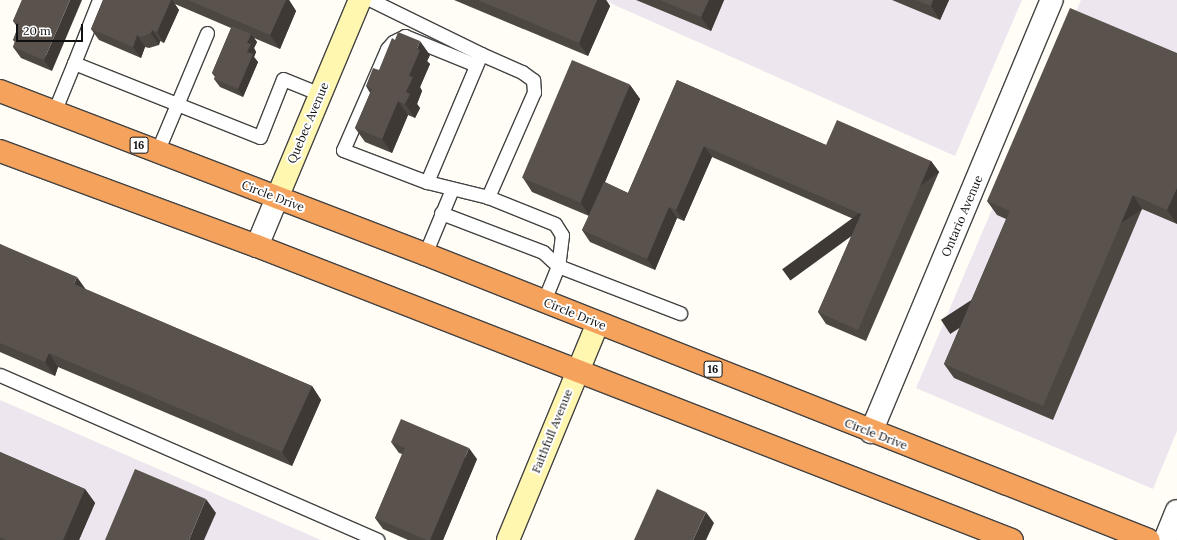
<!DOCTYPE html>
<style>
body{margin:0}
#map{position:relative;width:1177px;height:540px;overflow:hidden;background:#fffdf5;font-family:Lora,serif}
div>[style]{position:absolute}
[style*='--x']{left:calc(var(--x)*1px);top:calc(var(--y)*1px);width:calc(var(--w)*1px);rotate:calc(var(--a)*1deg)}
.industrial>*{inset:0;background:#eee6ef}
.roads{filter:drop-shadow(1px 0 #444) drop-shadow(-1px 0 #444) drop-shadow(0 1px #444) drop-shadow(0 -1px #444)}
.lane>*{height:13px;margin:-6.5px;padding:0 6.5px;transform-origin:6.5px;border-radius:6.5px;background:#fff}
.street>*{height:22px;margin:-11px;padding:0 11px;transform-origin:11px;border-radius:11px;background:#fff}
.secondary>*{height:22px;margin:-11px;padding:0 11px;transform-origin:11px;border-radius:11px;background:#fff6b0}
.highway>*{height:22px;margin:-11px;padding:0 11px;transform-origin:11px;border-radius:11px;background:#f5a25d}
.wall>*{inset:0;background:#4d4742}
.shaded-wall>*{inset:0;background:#3f3936;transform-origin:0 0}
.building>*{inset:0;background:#5a524d;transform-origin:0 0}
span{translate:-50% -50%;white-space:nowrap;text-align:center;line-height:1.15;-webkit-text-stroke:4px #fff;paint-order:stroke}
.shield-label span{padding:1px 3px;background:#fff;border:1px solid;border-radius:3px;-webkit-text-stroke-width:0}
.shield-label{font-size:11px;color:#111;font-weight:700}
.street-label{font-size:12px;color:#111}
.scale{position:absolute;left:16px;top:24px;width:67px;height:18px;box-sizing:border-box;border:2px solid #111;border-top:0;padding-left:5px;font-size:12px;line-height:14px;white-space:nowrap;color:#111;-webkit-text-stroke:3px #fff;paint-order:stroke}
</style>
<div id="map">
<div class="industrial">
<div style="clip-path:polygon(603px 0,1022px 0,955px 156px)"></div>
<div style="clip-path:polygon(1081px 0,1177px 0,1177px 431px,1153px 489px,916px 388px)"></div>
<div style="clip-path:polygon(0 400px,321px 540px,0 540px)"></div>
</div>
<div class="roads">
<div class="lane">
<div style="--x:99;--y:0;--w:68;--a:111.6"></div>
<div style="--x:74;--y:63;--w:200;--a:21.7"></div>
<div style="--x:260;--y:137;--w:62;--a:-68.4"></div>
<div style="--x:283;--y:79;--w:40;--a:22"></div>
<div style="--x:371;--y:0;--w:123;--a:26.1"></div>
<div style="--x:481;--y:54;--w:139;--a:112.9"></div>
<div style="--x:481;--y:54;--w:45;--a:23.7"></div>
<div style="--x:522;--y:72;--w:14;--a:36"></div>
<div style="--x:533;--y:80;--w:12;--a:85"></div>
<div style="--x:534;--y:92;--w:115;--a:113.7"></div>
<div style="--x:476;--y:65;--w:77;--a:-157.8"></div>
<div style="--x:405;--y:36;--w:13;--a:153"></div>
<div style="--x:393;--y:42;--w:9;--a:131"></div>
<div style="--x:387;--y:49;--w:110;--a:113.5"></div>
<div style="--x:343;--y:150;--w:90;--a:20.9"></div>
<div style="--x:427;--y:182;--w:63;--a:13.8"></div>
<div style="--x:488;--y:197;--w:72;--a:21.9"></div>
<div style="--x:555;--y:224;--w:13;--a:58"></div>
<div style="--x:562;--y:235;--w:31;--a:97"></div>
<div style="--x:558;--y:266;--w:38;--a:112"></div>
<div style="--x:54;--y:112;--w:53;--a:-67.8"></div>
<div style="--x:157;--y:152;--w:129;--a:-67.2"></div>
<div style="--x:441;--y:213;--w:109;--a:20.9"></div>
<div style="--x:543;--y:252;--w:21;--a:43"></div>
<div style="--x:558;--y:266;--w:131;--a:21.1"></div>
<div style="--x:425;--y:254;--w:70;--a:-67.4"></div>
<div style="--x:0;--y:375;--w:412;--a:23.6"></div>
</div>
<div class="street">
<div style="--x:257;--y:246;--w:52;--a:-67.4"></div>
<div style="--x:871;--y:432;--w:468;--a:-67.3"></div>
<div style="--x:1165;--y:540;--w:31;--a:-68"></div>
</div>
<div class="secondary">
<div style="--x:277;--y:198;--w:215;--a:-67.3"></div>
<div style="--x:508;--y:540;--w:235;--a:-67.5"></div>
</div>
<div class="highway">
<div style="--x:0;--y:91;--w:455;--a:21"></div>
<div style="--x:425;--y:254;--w:778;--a:21.56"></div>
<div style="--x:0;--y:151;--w:274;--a:20.3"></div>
<div style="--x:257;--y:246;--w:810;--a:21.28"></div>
</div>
</div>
<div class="wall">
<div style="clip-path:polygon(22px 0,52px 71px,21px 58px,13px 47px,15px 42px,13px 40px,18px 28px,13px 21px)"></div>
<div style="clip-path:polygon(103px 0,289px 0,296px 11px,280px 49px,254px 38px,257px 42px,254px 48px,256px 52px,254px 57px,258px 62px,243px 97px,220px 87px,214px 79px,215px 77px,212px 73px,231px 28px,175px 4px,179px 10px,164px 43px,160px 41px,159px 45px,149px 48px,145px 47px,141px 58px,99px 40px,91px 29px)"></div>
<div style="clip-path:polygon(454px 0,606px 0,610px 6px,588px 56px)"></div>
<div style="clip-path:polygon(636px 0,724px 0,711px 31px)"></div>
<div style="clip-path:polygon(892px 0,949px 0,940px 20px)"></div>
<div style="clip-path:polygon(1177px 53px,1177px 224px,1142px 209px,1053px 420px,954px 378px,944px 364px,1006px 219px,997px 215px,987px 201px)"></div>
<div style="clip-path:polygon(430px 55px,427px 61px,430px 64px,420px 87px,422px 91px,417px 104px,420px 108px,415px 118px,408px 115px,392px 153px,365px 142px,355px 128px,370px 93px,366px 86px,379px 70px)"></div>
<div style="clip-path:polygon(677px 80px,826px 145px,931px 161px,939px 172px,866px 341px,826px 324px,818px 312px,858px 221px,712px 157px,684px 221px,677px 218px,655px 270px,590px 242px,582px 230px,589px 216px,532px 192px,523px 178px,630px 85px,640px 99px,605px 182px,628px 193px)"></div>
<div style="clip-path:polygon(0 244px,85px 289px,312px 386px,321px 400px,292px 466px,58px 367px,55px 376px,0 352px)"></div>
<div style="clip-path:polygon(391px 442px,477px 459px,443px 540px,408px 540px,383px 529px,375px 518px,402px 454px,399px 453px)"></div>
<div style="clip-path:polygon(0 452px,85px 489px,95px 503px,79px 540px,0 540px)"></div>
</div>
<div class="shaded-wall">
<div style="clip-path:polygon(70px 0,82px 0,52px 71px,44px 60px)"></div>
<div style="clip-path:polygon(171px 0,172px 0,179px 10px,164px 43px,157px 32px)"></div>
<div style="clip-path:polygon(286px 0,289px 0,296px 11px,280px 49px,270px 35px)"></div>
<div style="clip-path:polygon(597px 0,606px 0,610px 6px,588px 56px,579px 43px)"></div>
<div style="clip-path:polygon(709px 0,724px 0,711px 31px,701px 17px)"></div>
<div style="clip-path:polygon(933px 0,949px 0,940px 20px,931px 6px)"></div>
<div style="clip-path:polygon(152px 30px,160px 41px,159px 45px,151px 33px)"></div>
<div style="clip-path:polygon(251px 34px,257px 42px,254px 48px,256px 52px,254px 57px,258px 62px,243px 97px,238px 89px,247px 52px,247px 43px)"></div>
<div style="clip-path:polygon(137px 35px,145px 47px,141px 58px,133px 47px)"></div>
<div style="clip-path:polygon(420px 41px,430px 55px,427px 61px,430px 64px,420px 87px,422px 91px,417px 104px,420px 108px,415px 118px,405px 104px,406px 92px,409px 76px,417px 49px)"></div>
<div style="clip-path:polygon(630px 85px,640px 99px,590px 217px,581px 203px)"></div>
<div style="clip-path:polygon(398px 101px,408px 115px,392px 153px,382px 139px)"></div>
<div style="clip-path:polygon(704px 146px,712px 157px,684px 221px,676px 210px)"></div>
<div style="left:931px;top:161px;width:14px;height:184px;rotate:54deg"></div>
<div style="clip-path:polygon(1177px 188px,1177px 224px,1167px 210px)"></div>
<div style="left:1133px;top:195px;width:17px;height:229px;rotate:57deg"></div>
<div style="clip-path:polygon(669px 207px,677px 218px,655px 270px,647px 259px)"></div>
<div style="clip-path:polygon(77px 277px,87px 291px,74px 284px)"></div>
<div style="clip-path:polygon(49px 353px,58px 367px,55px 376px,45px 362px)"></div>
<div style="clip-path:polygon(312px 386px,321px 400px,292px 466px,282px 452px)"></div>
<div style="clip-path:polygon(469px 448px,477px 459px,443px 540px,430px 540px)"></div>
<div style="clip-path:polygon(85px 489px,95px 503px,79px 540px,63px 540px)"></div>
<div style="clip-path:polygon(206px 499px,216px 513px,204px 540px,189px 540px)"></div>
<div style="clip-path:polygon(706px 512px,714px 523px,706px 540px,693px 540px)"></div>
</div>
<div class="building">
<div style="clip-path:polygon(22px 0,70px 0,44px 60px,13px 47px,15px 41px,13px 40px,19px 24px,13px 21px)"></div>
<div style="clip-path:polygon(103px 0,171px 0,157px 32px,152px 30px,151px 33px,141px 37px,137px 35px,133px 47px,91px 29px)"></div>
<div style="clip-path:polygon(188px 0,286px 0,270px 35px)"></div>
<div style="clip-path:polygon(478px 0,597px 0,579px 43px)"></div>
<div style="clip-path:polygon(660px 0,709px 0,701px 17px)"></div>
<div style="clip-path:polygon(915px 0,933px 0,931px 6px)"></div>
<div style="clip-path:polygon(1070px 8px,1177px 53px,1177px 188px,1167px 210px,1133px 195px,1043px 406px,944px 364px,1010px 211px,987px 201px)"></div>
<div style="clip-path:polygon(232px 26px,251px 34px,247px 43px,251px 44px,247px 52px,253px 54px,238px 89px,214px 79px,216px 74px,212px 73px)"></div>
<div style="clip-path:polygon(398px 32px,420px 41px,417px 49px,420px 50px,409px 76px,413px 77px,406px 92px,410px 94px,405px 104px,398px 101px,382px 139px,355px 128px,372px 89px,366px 86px,373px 68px,379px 70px,392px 38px,395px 40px)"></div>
<div style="left:572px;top:60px;width:63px;height:128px;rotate:23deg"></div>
<div style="clip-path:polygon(677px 80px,826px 145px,837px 120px,931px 161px,858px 330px,818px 312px,861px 214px,704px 146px,676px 210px,669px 207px,647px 259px,582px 230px,604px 182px,628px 193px)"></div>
<div style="clip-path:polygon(0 244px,77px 277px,74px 284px,312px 386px,282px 452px,49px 353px,45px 362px,0 343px)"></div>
<div style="clip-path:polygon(401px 419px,469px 448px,430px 540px,427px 540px,375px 518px,405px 448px,391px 442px)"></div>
<div style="clip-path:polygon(0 452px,85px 489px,63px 540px,6px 540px,0 537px)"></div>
<div style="clip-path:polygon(135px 469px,206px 499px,189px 540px,105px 540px)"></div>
<div style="clip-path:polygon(657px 489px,706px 512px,693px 540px,634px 540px)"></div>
</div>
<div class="shield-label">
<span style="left:139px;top:145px">16</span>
<span style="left:713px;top:369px">16</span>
</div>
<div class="street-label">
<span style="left:308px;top:123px;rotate:-67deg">Quebec Avenue</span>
<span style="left:273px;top:196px;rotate:21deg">Circle Drive</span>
<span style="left:962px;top:216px;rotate:-67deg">Ontario Avenue</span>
<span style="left:575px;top:314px;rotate:22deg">Circle Drive</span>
<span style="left:552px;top:431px;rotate:-68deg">Faithfull Avenue</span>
<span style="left:876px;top:434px;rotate:21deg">Circle Drive</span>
</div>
<div class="scale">20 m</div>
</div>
